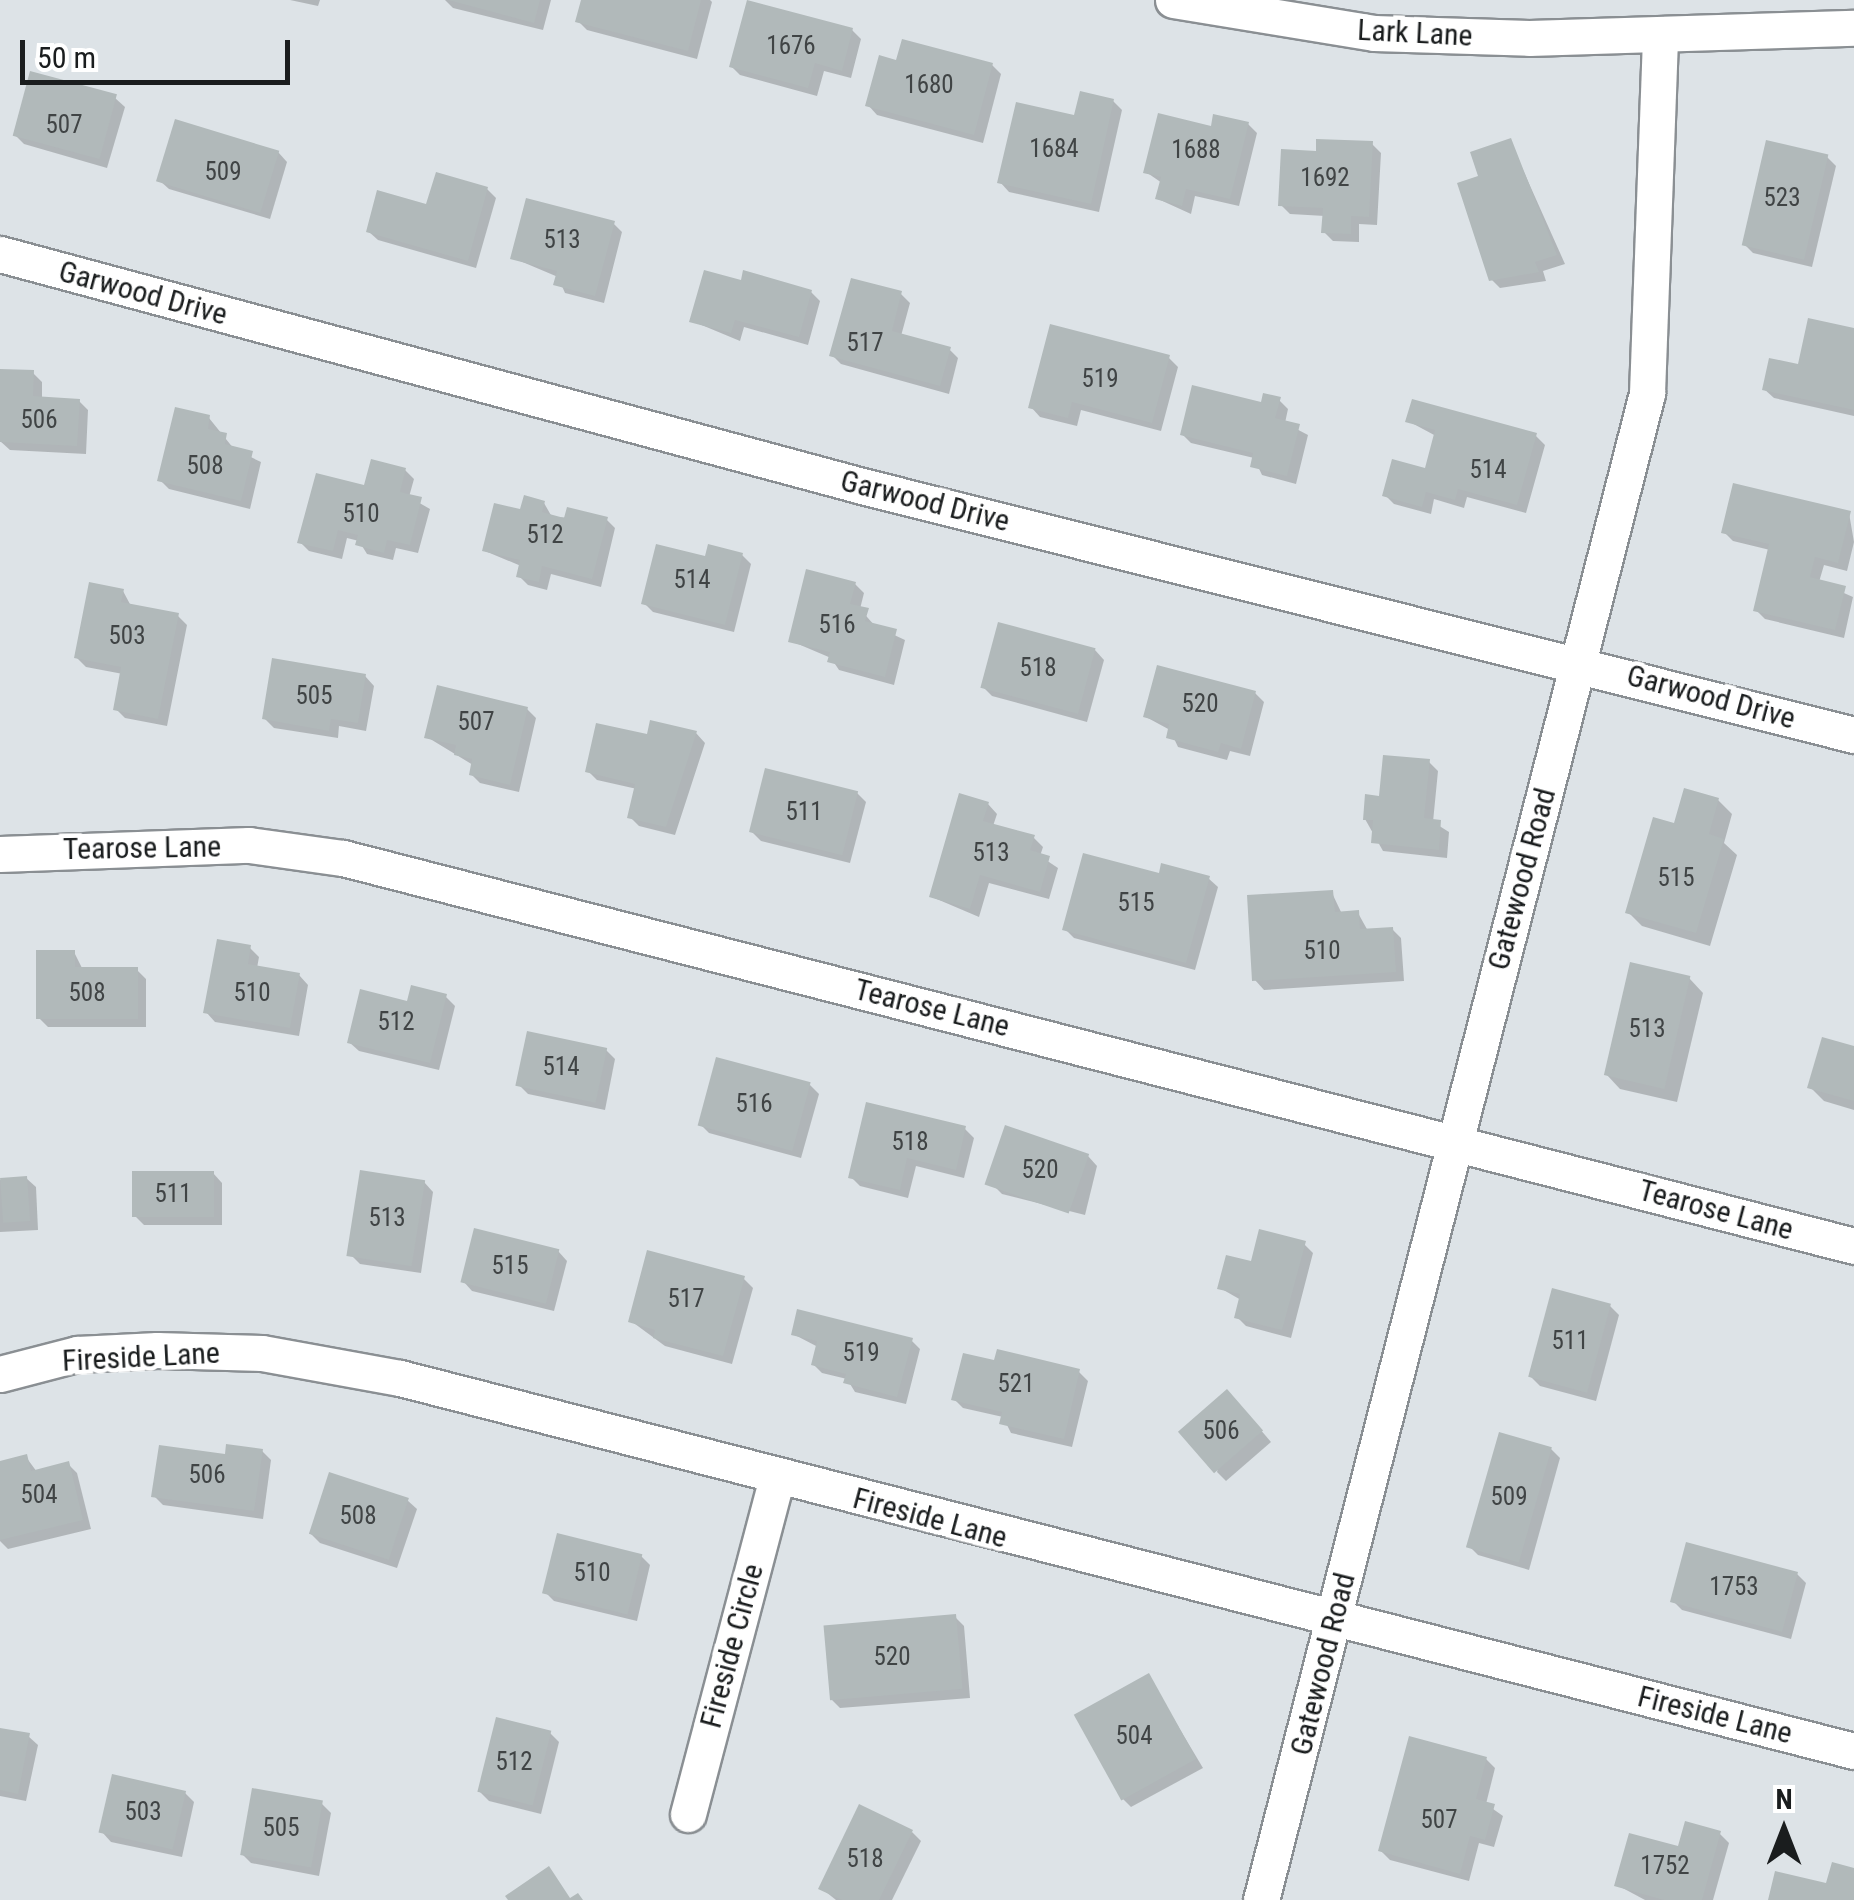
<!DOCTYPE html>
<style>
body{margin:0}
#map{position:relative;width:1854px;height:1900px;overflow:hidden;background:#dde3e7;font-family:"Roboto Condensed",sans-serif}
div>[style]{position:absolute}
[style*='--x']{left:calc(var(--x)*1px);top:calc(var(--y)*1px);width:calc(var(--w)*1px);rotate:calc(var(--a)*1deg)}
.shadow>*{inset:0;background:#0003}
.building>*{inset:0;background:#b1b9ba;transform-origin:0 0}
.roads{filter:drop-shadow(2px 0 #8a8f93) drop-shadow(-2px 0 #8a8f93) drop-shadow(0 2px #8a8f93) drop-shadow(0 -2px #8a8f93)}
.minor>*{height:35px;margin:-17.5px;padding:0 17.5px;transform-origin:17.5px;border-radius:17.5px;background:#fff}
span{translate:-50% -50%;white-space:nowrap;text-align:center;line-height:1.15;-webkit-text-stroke:9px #fff;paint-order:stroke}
.number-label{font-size:25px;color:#404445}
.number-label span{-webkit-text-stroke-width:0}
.street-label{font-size:30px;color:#1a1d1e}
.north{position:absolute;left:1734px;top:1780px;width:100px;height:100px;-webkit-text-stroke:8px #fff;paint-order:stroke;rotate:0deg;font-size:28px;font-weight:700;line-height:40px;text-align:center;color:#1a1d1e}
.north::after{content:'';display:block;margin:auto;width:35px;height:45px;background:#1a1d1e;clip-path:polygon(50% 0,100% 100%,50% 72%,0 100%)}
.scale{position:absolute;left:20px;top:40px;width:270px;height:45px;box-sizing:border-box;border:5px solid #1a1d1e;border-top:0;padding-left:12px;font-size:30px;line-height:35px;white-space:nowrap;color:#1a1d1e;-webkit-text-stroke:8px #fff;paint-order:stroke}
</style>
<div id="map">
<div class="shadow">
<div style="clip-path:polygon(290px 0,320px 0,318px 6px)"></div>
<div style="clip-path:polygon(445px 0,551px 0,543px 30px,453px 8px)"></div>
<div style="clip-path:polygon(584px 0,710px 0,712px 2px,697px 59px,587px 30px,578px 21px)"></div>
<div style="clip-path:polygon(852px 30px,861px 39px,851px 78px,824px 71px,817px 96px,740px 75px,731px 66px)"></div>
<div style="clip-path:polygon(898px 63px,992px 65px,1001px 74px,983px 143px,877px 115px,868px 105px)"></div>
<div style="clip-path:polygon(115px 98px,125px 107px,107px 168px,24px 144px,15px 135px)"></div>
<div style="clip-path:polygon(1113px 101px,1122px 110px,1099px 212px,1009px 192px,1000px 182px)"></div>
<div style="clip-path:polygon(1248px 124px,1257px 133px,1239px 206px,1195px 196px,1191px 214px,1158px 199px,1162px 183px,1146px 172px,1212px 129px)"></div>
<div style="clip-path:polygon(1510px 141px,1565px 264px,1543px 271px,1546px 281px,1500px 288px,1491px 279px,1481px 178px)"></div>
<div style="clip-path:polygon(1372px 144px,1381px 153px,1377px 225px,1359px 224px,1359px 242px,1333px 241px,1324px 232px,1325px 216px,1290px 214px,1281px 205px,1318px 153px)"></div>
<div style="clip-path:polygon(278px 152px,287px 162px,270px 219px,169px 189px,159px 180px)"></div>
<div style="clip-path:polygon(1827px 157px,1836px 166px,1812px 267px,1753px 253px,1744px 244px)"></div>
<div style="clip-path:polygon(487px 189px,496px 198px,476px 268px,378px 240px,368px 231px)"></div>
<div style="clip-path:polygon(613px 223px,622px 232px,604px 303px,565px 293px,558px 277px,513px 258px)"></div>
<div style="clip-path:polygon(742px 283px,811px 292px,820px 301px,808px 345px,744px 327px,740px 341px,692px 321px)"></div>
<div style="clip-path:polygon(901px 294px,910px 303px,901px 336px,949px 349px,958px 358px,949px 394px,841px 364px,832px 355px)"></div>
<div style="clip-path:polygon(1854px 330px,1854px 416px,1774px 398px,1764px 389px)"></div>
<div style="clip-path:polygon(1169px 358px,1178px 367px,1161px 431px,1081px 410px,1077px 426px,1040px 417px,1031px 407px)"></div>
<div style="clip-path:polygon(0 371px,33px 373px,42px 382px,42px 399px,79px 401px,88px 410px,86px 454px,10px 450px,0 441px)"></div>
<div style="clip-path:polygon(1279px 400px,1288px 409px,1285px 423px,1308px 435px,1296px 484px,1262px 475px,1254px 458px,1191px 443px,1182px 434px)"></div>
<div style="clip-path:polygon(209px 418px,234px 449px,261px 462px,250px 509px,169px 489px,160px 480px)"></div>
<div style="clip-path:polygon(1408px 421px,1536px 436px,1545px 445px,1526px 513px,1467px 497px,1464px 508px,1434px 499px,1431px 514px,1394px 504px,1385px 495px,1426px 471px,1436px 436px)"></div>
<div style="clip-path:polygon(405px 470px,414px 479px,409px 497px,430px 509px,418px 553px,396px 548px,393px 560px,367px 554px,359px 541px,347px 538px,342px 559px,309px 551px,300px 542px,366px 488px)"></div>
<div style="clip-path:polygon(544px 503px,552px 517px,606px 519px,615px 528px,601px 587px,551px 574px,547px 590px,528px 585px,519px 576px,521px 566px,485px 551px)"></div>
<div style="clip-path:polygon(1849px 513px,1854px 542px,1847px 571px,1824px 565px,1819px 582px,1853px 597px,1844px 638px,1765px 619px,1756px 610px,1770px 550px,1733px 541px,1724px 532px)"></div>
<div style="clip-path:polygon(742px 555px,751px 564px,734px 632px,653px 612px,644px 603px,707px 559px)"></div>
<div style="clip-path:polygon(855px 584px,864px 593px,860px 609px,875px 626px,905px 640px,894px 685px,839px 670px,831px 658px,791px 641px)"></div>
<div style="clip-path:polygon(123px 591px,131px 606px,178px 616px,187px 625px,167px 726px,125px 718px,116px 709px,123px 674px,86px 667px,77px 658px)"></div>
<div style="clip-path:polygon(1095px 650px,1104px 660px,1087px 722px,992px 696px,983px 687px)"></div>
<div style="clip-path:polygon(365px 676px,374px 686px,366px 731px,339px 726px,338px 738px,274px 728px,264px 718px)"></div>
<div style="clip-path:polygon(1255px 693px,1264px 702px,1250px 756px,1230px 751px,1227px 760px,1178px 747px,1170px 730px,1146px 717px)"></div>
<div style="clip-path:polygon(527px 709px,536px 718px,519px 792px,480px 783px,471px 774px,473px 765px,427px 737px)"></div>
<div style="clip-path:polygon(696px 733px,705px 743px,675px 835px,639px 826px,630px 817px,637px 789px,597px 780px,588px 771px,649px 737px)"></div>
<div style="clip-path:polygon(1429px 762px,1438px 771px,1433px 822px,1449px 832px,1447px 858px,1383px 851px,1365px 819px)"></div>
<div style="clip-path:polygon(857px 793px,866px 802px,850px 863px,761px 841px,752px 832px)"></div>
<div style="clip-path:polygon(1718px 800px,1732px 814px,1724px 843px,1737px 855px,1710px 946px,1642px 926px,1628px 912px,1676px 826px)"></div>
<div style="clip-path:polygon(988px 804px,997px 814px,993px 826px,1034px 838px,1043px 847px,1040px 856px,1058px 868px,1049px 899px,989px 883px,979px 917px,932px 897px)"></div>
<div style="clip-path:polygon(1160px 876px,1208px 878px,1218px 887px,1195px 970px,1074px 938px,1065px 929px)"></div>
<div style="clip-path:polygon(1332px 893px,1342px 914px,1358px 913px,1368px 931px,1392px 929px,1401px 938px,1404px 981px,1264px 990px,1255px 980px)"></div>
<div style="clip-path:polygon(250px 948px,259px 957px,257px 968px,299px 975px,308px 985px,299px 1036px,215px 1022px,206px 1012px)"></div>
<div style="clip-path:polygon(74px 952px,83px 970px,137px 970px,146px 979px,146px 1027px,48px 1027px,39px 1018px)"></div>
<div style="clip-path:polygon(1689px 978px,1703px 993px,1677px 1102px,1620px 1089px,1606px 1074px)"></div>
<div style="clip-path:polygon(445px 996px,455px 1006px,439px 1070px,359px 1051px,349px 1042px,409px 1004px)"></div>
<div style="clip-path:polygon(1854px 1049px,1854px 1110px,1824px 1101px,1810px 1087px)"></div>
<div style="clip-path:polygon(606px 1050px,615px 1059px,605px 1110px,528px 1094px,519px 1085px)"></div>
<div style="clip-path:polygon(810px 1085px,819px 1094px,801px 1158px,709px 1133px,700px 1124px)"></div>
<div style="clip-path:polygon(965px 1129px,974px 1138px,964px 1178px,916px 1166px,908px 1198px,860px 1186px,851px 1177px)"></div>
<div style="clip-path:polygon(1088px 1156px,1097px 1166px,1085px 1215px,1002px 1194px,993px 1185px)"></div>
<div style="clip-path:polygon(213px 1173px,222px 1183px,222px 1225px,144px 1225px,135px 1216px)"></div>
<div style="clip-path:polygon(26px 1178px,36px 1187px,38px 1230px,0 1232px,0 1180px)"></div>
<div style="clip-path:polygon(424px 1182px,433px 1192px,421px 1273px,360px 1264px,351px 1255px)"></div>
<div style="clip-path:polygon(1304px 1244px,1313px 1253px,1291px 1338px,1246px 1326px,1237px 1317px,1241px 1300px,1220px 1288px,1253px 1264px)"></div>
<div style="clip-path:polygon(558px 1251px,567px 1261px,554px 1311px,472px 1291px,463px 1281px)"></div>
<div style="clip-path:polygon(743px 1278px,753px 1288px,732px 1364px,665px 1346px,631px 1321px)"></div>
<div style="clip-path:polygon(1610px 1306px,1619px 1315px,1596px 1401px,1540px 1386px,1531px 1377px)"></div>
<div style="clip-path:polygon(793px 1334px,911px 1340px,920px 1349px,906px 1404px,855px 1392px,847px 1379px,822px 1373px,813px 1364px,818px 1347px)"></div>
<div style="clip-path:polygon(996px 1363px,1079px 1372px,1088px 1381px,1072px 1447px,1011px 1433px,1003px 1417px,963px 1408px,954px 1399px)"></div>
<div style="clip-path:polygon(1236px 1401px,1271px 1442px,1226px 1481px,1217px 1472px)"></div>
<div style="clip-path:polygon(1551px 1449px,1560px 1458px,1529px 1570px,1478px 1555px,1469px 1546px)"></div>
<div style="clip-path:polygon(262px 1451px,271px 1460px,263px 1519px,163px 1505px,154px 1496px,227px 1456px)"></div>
<div style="clip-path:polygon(26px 1457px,37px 1472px,68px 1464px,77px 1473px,91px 1529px,8px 1549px,0 1541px,0 1463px)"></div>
<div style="clip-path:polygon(407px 1500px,417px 1509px,397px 1568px,320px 1543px,311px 1534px)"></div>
<div style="clip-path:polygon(641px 1556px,650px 1565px,637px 1621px,554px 1601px,545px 1592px)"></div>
<div style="clip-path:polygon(1797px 1574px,1806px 1583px,1791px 1639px,1682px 1610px,1673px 1601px)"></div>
<div style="clip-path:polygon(955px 1617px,964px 1626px,970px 1698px,840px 1708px,831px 1699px)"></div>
<div style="clip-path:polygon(1148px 1676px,1203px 1768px,1131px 1807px,1122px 1798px)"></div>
<div style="clip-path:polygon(0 1730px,28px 1736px,38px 1745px,26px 1801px,0 1796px)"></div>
<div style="clip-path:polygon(550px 1733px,559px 1742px,541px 1814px,489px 1801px,480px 1792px)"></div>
<div style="clip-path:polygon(1486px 1759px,1495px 1768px,1486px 1804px,1503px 1816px,1494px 1847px,1479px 1843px,1469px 1881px,1390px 1860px,1381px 1851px)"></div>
<div style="clip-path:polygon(185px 1793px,194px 1802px,182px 1857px,111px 1842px,102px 1832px)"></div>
<div style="clip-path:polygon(322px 1804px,331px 1813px,319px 1876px,251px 1863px,242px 1854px)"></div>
<div style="clip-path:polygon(912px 1832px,921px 1841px,892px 1900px,836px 1900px,821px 1888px)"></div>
<div style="clip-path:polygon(1720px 1834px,1729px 1843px,1713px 1900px,1645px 1900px,1617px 1885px)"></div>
</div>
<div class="building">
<div style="clip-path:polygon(448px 0,540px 0,534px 23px)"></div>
<div style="clip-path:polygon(581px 0,701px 0,688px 51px,575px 22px)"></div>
<div style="clip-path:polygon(747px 0,853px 28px,842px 71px,815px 63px,808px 88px,729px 67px)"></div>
<div style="clip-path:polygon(902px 39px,993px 63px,974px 135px,865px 106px,879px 55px,896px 60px)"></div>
<div style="left:30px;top:71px;width:90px;height:67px;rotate:15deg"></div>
<div style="clip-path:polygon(1080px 91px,1114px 99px,1091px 204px,997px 183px,1016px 102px,1074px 115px)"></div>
<div style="clip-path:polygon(1158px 113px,1211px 126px,1213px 114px,1249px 122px,1230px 199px,1186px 189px,1182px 206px,1155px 199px,1161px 177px,1143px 173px)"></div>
<div style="left:175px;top:119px;width:109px;height:65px;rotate:17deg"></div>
<div style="clip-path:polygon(1511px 138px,1557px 255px,1535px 262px,1539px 272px,1489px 281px,1457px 183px,1478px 176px,1470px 152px)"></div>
<div style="clip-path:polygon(1316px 139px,1373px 141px,1369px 217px,1351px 216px,1351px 234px,1321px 233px,1323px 208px,1278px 206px,1281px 149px,1316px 151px)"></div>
<div style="left:1766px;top:140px;width:64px;height:108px;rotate:13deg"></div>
<div style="clip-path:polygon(436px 172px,488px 187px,468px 261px,366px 232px,377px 190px,426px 204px)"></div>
<div style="clip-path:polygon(526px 198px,615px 221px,595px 296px,553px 285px,557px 271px,510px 259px)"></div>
<div style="clip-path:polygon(704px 270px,741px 280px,743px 270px,812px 290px,799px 337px,735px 320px,731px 333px,689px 322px)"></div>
<div style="clip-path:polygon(851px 278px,902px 291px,892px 331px,951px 347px,940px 386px,829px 356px)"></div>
<div style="clip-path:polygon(1808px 318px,1854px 328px,1854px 410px,1762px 390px,1769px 358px,1798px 364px)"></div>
<div style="clip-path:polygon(1050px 324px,1170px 355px,1152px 423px,1072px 402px,1068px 418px,1028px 408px)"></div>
<div style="clip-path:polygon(0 369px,34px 370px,33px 396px,80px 399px,77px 446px,0 442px)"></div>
<div style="clip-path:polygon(1192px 385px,1261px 402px,1263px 393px,1281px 397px,1275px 418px,1300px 424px,1287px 476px,1250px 467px,1253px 453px,1180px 435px)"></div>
<div style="clip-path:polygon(1412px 399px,1537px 433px,1517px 505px,1458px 489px,1455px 500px,1426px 492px,1422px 507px,1382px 496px,1392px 459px,1425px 468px,1435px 430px,1405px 422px)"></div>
<div style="clip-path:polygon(175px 407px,210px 415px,208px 429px,227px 433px,225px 444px,253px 451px,241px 501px,157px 481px)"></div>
<div style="clip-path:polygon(371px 459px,406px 468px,400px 492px,422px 497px,410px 545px,387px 540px,384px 553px,355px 545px,358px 535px,338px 530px,333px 551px,297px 543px,316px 473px,364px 485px)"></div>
<div style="clip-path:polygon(1733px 483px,1851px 511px,1838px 563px,1815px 557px,1810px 577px,1846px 586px,1835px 630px,1753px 611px,1769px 544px,1721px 533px)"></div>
<div style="clip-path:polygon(524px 495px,545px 501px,542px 512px,564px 518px,567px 507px,608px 517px,592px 579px,542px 566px,539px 582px,516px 577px,520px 560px,482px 551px,494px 503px,520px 509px)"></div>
<div style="clip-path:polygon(656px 544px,705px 556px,708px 544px,743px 553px,725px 625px,641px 604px)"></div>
<div style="clip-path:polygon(806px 569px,856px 582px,850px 604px,869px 608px,865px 621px,897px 629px,885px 677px,827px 662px,830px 652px,788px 642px)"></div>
<div style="clip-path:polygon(89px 582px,124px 589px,121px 602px,179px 613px,158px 719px,113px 710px,121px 667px,74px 658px)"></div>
<div style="left:998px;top:622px;width:101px;height:68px;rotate:15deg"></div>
<div style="clip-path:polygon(272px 658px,366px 674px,358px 723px,331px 719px,329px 731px,262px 719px)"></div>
<div style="clip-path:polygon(1157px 665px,1256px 691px,1241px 749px,1221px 743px,1218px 752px,1166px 738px,1169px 724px,1143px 717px)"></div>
<div style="clip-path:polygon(437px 685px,528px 707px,510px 785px,469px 775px,472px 759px,454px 755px,456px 745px,424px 738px)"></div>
<div style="clip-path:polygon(650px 720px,697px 731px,666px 827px,627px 818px,635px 784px,585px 772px,596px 723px,647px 734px)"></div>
<div style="clip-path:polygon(1383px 755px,1430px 759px,1424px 818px,1441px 820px,1439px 850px,1371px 843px,1373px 820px,1363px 820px,1365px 794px,1379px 796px)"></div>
<div style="left:765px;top:768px;width:96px;height:66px;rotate:14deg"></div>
<div style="clip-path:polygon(1684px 788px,1719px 798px,1709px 834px,1724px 839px,1696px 933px,1625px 913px,1653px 817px,1674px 823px)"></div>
<div style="clip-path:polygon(959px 793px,989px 802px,983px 821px,1035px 835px,1030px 850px,1050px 856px,1040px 892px,980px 875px,970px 909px,929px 897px)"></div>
<div style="clip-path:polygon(1083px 853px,1159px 873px,1161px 863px,1210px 876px,1186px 963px,1062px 930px)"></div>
<div style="clip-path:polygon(1333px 890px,1335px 912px,1359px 910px,1360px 929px,1393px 927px,1396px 972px,1252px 981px,1247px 895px)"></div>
<div style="clip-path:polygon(217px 939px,251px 945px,248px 964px,300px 973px,290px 1028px,203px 1013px)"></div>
<div style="clip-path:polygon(36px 950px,75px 950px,75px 967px,138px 967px,138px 1019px,36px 1019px)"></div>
<div style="left:1630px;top:962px;width:62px;height:116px;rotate:13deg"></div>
<div style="clip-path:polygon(411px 985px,447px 994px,430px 1063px,347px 1043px,360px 989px,407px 1001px)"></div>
<div style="left:527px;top:1031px;width:82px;height:56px;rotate:12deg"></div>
<div style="clip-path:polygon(1822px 1037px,1854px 1046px,1854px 1101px,1807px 1088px)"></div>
<div style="left:716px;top:1057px;width:98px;height:71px;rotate:15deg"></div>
<div style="clip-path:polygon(866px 1102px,966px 1126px,956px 1170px,907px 1158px,900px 1190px,848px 1178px)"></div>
<div style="left:1005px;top:1125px;width:89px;height:63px;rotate:19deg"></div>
<div style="left:360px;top:1170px;width:66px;height:87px;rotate:9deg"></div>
<div style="left:132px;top:1171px;width:82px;height:46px"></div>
<div style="left:27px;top:1176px;width:45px;height:27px;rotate:86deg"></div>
<div style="left:474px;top:1228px;width:88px;height:56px;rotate:14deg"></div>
<div style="clip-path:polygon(1259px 1229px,1306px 1241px,1282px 1330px,1234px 1318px,1240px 1294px,1217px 1289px,1226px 1255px,1251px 1261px)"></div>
<div style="clip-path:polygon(647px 1250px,745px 1276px,723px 1356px,653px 1338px,655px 1330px,628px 1322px)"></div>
<div style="left:1552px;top:1288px;width:61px;height:92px;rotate:15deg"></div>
<div style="clip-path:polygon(797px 1309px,913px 1338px,897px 1397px,843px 1383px,846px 1374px,811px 1365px,817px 1341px,791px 1335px)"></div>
<div style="clip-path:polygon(997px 1349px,1080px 1369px,1064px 1439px,999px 1424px,1002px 1412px,951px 1400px,963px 1353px,994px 1360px)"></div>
<div style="left:1227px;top:1389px;width:55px;height:65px;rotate:49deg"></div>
<div style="left:1499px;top:1432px;width:55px;height:120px;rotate:16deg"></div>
<div style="clip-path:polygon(226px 1444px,263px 1449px,254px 1511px,151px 1497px,159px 1445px,225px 1454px)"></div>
<div style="clip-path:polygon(27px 1454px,31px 1471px,69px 1461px,83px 1520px,0 1540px,0 1461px)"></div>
<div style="left:329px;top:1472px;width:84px;height:65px;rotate:18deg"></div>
<div style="left:557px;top:1533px;width:88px;height:62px;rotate:14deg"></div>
<div style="left:1686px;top:1542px;width:116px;height:62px;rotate:15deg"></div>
<div style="left:956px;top:1614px;width:75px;height:133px;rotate:85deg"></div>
<div style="left:1149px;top:1673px;width:98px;height:86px;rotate:61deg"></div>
<div style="left:496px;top:1717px;width:57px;height:77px;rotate:14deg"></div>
<div style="clip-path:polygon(0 1728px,30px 1733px,18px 1794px,0 1790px)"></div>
<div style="clip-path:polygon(1409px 1736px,1487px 1757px,1476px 1799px,1495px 1804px,1485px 1840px,1470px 1836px,1460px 1874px,1378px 1851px)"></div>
<div style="left:112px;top:1774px;width:76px;height:60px;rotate:13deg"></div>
<div style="left:252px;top:1788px;width:72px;height:68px;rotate:10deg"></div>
<div style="clip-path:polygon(859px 1804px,913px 1830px,879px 1900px,842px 1900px,818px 1889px)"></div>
<div style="clip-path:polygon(1685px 1821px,1721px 1831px,1702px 1900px,1664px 1900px,1614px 1886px,1629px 1833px,1678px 1846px)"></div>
<div style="clip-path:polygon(1832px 1862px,1854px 1868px,1854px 1900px,1768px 1900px,1775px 1871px,1826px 1883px)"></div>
<div style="clip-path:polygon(549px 1866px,570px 1898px,578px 1893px,583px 1900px,508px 1900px,505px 1896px)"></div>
</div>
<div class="roads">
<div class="minor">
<div style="--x:1173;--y:0;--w:204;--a:9.3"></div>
<div style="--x:1374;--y:33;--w:155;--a:1.8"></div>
<div style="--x:1529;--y:38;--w:325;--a:-1.8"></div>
<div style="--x:0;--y:254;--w:893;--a:15.06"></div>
<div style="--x:862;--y:486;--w:1023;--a:14.09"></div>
<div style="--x:0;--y:854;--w:249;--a:-2.1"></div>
<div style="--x:249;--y:845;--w:95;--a:7.9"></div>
<div style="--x:343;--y:858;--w:1560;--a:14.4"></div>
<div style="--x:0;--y:1374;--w:80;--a:-14.6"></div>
<div style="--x:77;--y:1354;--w:80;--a:-2.9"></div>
<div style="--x:157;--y:1350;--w:105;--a:1.6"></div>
<div style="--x:262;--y:1353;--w:140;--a:10.3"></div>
<div style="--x:400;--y:1378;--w:1501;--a:14.39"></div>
<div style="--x:688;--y:1814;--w:348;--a:-75.2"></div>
<div style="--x:1261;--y:1900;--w:1556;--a:-75.63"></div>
<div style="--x:1647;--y:393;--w:358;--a:-87.9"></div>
</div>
</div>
<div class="number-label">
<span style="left:791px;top:46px">1676</span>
<span style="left:929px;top:85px">1680</span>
<span style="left:64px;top:125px">507</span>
<span style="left:1054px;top:149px">1684</span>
<span style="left:1196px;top:150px">1688</span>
<span style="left:223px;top:172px">509</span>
<span style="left:1325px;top:178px">1692</span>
<span style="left:1782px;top:198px">523</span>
<span style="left:562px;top:240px">513</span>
<span style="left:865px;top:343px">517</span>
<span style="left:1100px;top:379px">519</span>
<span style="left:39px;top:420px">506</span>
<span style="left:205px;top:466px">508</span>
<span style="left:1488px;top:470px">514</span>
<span style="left:361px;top:514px">510</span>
<span style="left:545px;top:535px">512</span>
<span style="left:692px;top:580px">514</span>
<span style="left:837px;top:625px">516</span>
<span style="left:127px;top:636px">503</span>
<span style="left:1038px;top:668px">518</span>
<span style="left:314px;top:696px">505</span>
<span style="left:1200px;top:704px">520</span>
<span style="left:476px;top:722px">507</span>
<span style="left:804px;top:812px">511</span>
<span style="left:991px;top:853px">513</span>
<span style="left:1676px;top:878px">515</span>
<span style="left:1136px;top:903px">515</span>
<span style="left:1322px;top:951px">510</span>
<span style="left:87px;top:993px">508</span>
<span style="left:252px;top:993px">510</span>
<span style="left:396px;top:1022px">512</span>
<span style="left:1647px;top:1029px">513</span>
<span style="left:561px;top:1067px">514</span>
<span style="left:754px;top:1104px">516</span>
<span style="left:910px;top:1142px">518</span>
<span style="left:1040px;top:1170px">520</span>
<span style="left:173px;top:1194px">511</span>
<span style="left:387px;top:1218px">513</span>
<span style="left:510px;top:1266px">515</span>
<span style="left:686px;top:1299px">517</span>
<span style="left:1570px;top:1341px">511</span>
<span style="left:861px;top:1353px">519</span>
<span style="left:1016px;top:1384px">521</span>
<span style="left:1221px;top:1431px">506</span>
<span style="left:207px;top:1475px">506</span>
<span style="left:39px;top:1495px">504</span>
<span style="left:1509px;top:1497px">509</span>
<span style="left:358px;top:1516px">508</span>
<span style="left:592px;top:1573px">510</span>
<span style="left:1734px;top:1587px">1753</span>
<span style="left:892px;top:1657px">520</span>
<span style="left:1134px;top:1736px">504</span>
<span style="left:514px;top:1762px">512</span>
<span style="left:143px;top:1812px">503</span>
<span style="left:1439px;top:1820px">507</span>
<span style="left:281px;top:1828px">505</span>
<span style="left:865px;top:1859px">518</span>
<span style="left:1665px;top:1866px">1752</span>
</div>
<div class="street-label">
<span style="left:1415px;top:33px;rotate:3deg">Lark Lane</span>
<span style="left:143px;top:293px;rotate:15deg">Garwood Drive</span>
<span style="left:925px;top:501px;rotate:14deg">Garwood Drive</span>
<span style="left:1711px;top:697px;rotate:15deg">Garwood Drive</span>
<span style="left:142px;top:848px;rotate:-1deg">Tearose Lane</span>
<span style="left:1522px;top:879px;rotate:-75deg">Gatewood Road</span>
<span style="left:932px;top:1008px;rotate:14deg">Tearose Lane</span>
<span style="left:1716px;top:1210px;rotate:15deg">Tearose Lane</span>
<span style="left:141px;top:1357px;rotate:-3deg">Fireside Lane</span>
<span style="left:930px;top:1518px;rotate:15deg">Fireside Lane</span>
<span style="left:732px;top:1646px;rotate:-75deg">Fireside Circle</span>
<span style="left:1323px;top:1664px;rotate:-76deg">Gatewood Road</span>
<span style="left:1715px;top:1715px;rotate:14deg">Fireside Lane</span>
</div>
<div class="north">N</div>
<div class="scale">50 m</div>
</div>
